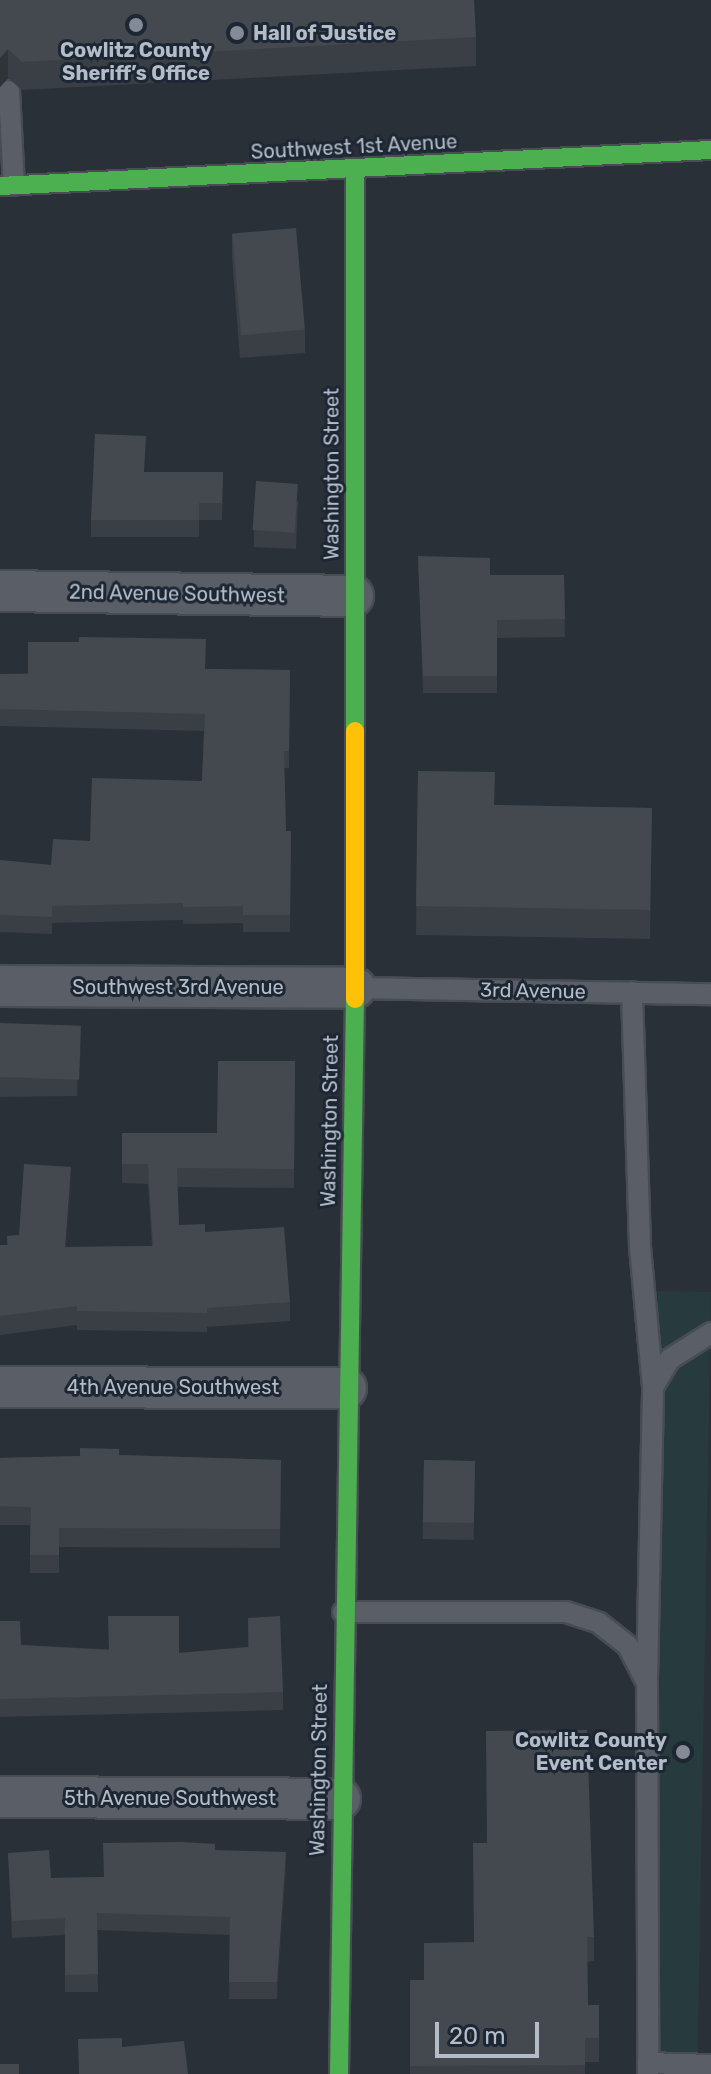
<!DOCTYPE html>
<meta charset="utf-8">
<style>
body{margin:0}
#map{position:relative;width:711px;height:2074px;overflow:hidden;background:#2a3038;font-family:Rubik,sans-serif}
div>[style]{position:absolute}
[style*='--x']{left:calc(var(--x)*1px);top:calc(var(--y)*1px);width:calc(var(--w)*1px);rotate:calc(var(--a)*1deg)}
.green>*{inset:0;background:#273a3e;transform-origin:0 0}
.roads{filter:drop-shadow(2px 0 #484c53) drop-shadow(-2px 0 #484c53) drop-shadow(0 2px #484c53) drop-shadow(0 -2px #484c53)}
.lane>*{height:20px;margin:-10px;padding:0 10px;transform-origin:10px;border-radius:10px;background:#5a5e66}
.street>*{height:40px;margin:-20px;padding:0 20px;transform-origin:20px;border-radius:20px;background:#5a5e66}
.fast>*{height:18px;margin:-9px;padding:0 9px;transform-origin:9px;border-radius:9px;background:#4caf50}
.slow>*{height:18px;margin:-9px;padding:0 9px;transform-origin:9px;border-radius:9px;background:#ffc107}
.wall>*{inset:0;background:#3a3f45;transform-origin:0 0}
.shaded-wall>*{inset:0;background:#303338}
.building>*{inset:0;background:#444950;transform-origin:0 0}
.dots>*{width:22px;height:22px;translate:-50% -50%;box-sizing:border-box;border:4px solid #1d2633;border-radius:50%}
span{translate:-50% -50%;white-space:nowrap;text-align:center;line-height:1.15;-webkit-text-stroke:6px #1d2633;paint-order:stroke}
.poi-label{font-size:20px;color:#b4bcc9;font-weight:700}
.left{translate:0 -50%;text-align:left}
.right{translate:-100% -50%;text-align:right}
.street-label{font-size:20px;color:#b4bcc9}
.scale{position:absolute;left:435px;top:2022px;width:104px;height:36px;box-sizing:border-box;border:4px solid #b4bcc9;border-top:0;padding-left:10px;font-size:24px;line-height:28px;white-space:nowrap;color:#b4bcc9;-webkit-text-stroke:6px #1d2633;paint-order:stroke}
</style>
<div id="map">
<div class="green">
<div style="left:658px;top:1291px;width:53px;height:783px;rotate:1deg"></div>
</div>
<div class="roads">
<div class="lane">
<div style="--x:9;--y:91;--w:94;--a:87"></div>
<div style="--x:355;--y:988;--w:356;--a:1"></div>
<div style="--x:632;--y:992;--w:255;--a:88.2"></div>
<div style="--x:640;--y:1247;--w:141;--a:84.7"></div>
<div style="--x:343;--y:1612;--w:223;--a:0"></div>
<div style="--x:566;--y:1612;--w:35;--a:18"></div>
<div style="--x:599;--y:1623;--w:37;--a:38"></div>
<div style="--x:628;--y:1646;--w:42;--a:62.8"></div>
<div style="--x:647;--y:1683;--w:380;--a:89.8"></div>
<div style="--x:647;--y:1679;--w:292;--a:-88.8"></div>
<div style="--x:653;--y:1387;--w:33;--a:-59"></div>
<div style="--x:670;--y:1359;--w:49;--a:-32.4"></div>
<div style="--x:648;--y:2074;--w:11;--a:-90"></div>
<div style="--x:648;--y:2063;--w:63;--a:1.8"></div>
</div>
<div class="street">
<div style="--x:0;--y:591;--w:353;--a:0.8"></div>
<div style="--x:0;--y:986;--w:355;--a:0.3"></div>
<div style="--x:0;--y:1387;--w:346;--a:0.2"></div>
<div style="--x:0;--y:1797;--w:340;--a:0.3"></div>
</div>
<div class="fast">
<div style="--x:355;--y:170;--w:561;--a:90"></div>
<div style="--x:0;--y:186;--w:712;--a:-2.9"></div>
<div style="--x:339;--y:2074;--w:1075;--a:-89.15"></div>
</div>
<div class="slow">
<div style="--x:355;--y:999;--w:268;--a:-90"></div>
</div>
</div>
<div class="wall">
<div style="clip-path:polygon(0 0,476px 37px,476px 66px,22px 90px,8px 78px,0 87px)"></div>
<div style="clip-path:polygon(232px 233px,305px 330px,305px 353px,240px 358px,232px 257px)"></div>
<div style="clip-path:polygon(145px 472px,223px 472px,222px 520px,199px 520px,199px 537px,91px 537px,91px 520px)"></div>
<div style="clip-path:polygon(298px 501px,296px 549px,254px 547px,254px 530px)"></div>
<div style="clip-path:polygon(418px 556px,490px 575px,564px 575px,565px 637px,497px 638px,497px 693px,423px 693px)"></div>
<div style="clip-path:polygon(206px 669px,290px 670px,289px 768px,284px 768px,286px 831px,291px 831px,290px 932px,243px 932px,243px 923px,183px 924px,183px 920px,52px 923px,52px 934px,0 932px,0 860px,51px 865px,90px 841px,202px 781px,204px 731px,0 726px,0 674px)"></div>
<div style="clip-path:polygon(418px 771px,495px 805px,652px 808px,650px 939px,416px 935px)"></div>
<div style="clip-path:polygon(0 1023px,81px 1046px,77px 1096px,0 1097px)"></div>
<div style="clip-path:polygon(295px 1061px,294px 1188px,177px 1187px,179px 1225px,205px 1232px,290px 1302px,290px 1321px,207px 1327px,207px 1332px,77px 1330px,77px 1325px,0 1335px,0 1245px,7px 1245px,7px 1236px,19px 1235px,71px 1186px,66px 1247px,152px 1246px,148px 1184px,122px 1183px,122px 1133px,217px 1133px)"></div>
<div style="clip-path:polygon(119px 1455px,281px 1460px,280px 1548px,59px 1547px,59px 1573px,30px 1573px,30px 1525px,0 1525px,0 1458px)"></div>
<div style="left:424px;top:1460px;width:51px;height:79px;rotate:1deg"></div>
<div style="clip-path:polygon(248px 1618px,283px 1692px,283px 1710px,0 1717px,0 1621px,21px 1645px,179px 1653px,248px 1647px)"></div>
<div style="clip-path:polygon(215px 1850px,286px 1869px,277px 1999px,229px 1999px,230px 1935px,97px 1930px,98px 1992px,65px 1992px,65px 1935px,12px 1938px,8px 1853px,51px 1878px,103px 1877px)"></div>
<div style="clip-path:polygon(594px 1937px,594px 1961px,587px 1962px,588px 2005px,599px 2005px,599px 2062px,585px 2062px,585px 2074px,410px 2074px,410px 1980px,424px 1980px,474px 1942px)"></div>
</div>
<div class="shaded-wall">
<div style="clip-path:polygon(8px 49px,8px 78px,0 87px,0 58px)"></div>
<div style="clip-path:polygon(81px 1026px,81px 1046px,77px 1096px,77px 1076px)"></div>
<div style="clip-path:polygon(71px 1167px,71px 1186px,65px 1266px,65px 1247px)"></div>
<div style="clip-path:polygon(286px 1852px,286px 1869px,277px 1999px,277px 1982px)"></div>
</div>
<div class="building">
<div style="clip-path:polygon(0 0,474px 0,476px 37px,22px 62px,8px 49px,0 58px)"></div>
<div style="left:296px;top:228px;width:102px;height:64px;rotate:85deg"></div>
<div style="clip-path:polygon(95px 434px,146px 436px,144px 472px,223px 472px,222px 503px,199px 503px,199px 520px,91px 520px)"></div>
<div style="left:256px;top:481px;width:42px;height:49px;rotate:4deg"></div>
<div style="clip-path:polygon(418px 556px,490px 558px,490px 575px,564px 575px,565px 619px,497px 620px,497px 676px,423px 676px)"></div>
<div style="clip-path:polygon(79px 637px,206px 639px,205px 669px,290px 670px,289px 751px,284px 751px,286px 831px,291px 831px,290px 915px,243px 915px,243px 906px,183px 907px,183px 903px,52px 906px,52px 917px,0 915px,0 860px,51px 865px,53px 839px,90px 841px,92px 778px,202px 781px,205px 714px,0 709px,0 674px,28px 674px,28px 642px,79px 642px)"></div>
<div style="clip-path:polygon(418px 771px,495px 772px,494px 805px,652px 808px,650px 910px,416px 906px)"></div>
<div style="left:0;top:1023px;width:81px;height:54px;rotate:2deg"></div>
<div style="clip-path:polygon(218px 1061px,295px 1061px,294px 1169px,177px 1168px,179px 1225px,205px 1224px,205px 1232px,284px 1227px,290px 1302px,207px 1308px,207px 1313px,77px 1311px,77px 1306px,0 1316px,0 1245px,8px 1245px,7px 1236px,19px 1235px,24px 1164px,71px 1167px,65px 1247px,153px 1246px,148px 1164px,122px 1164px,122px 1133px,217px 1133px)"></div>
<div style="clip-path:polygon(80px 1448px,119px 1449px,119px 1455px,281px 1460px,280px 1529px,59px 1528px,59px 1555px,30px 1555px,31px 1507px,0 1506px,0 1458px,80px 1456px)"></div>
<div style="left:424px;top:1460px;width:51px;height:62px;rotate:1deg"></div>
<div style="clip-path:polygon(108px 1616px,179px 1616px,179px 1653px,249px 1647px,248px 1618px,280px 1616px,283px 1692px,0 1699px,0 1621px,20px 1621px,21px 1645px,109px 1650px)"></div>
<div style="clip-path:polygon(587px 1730px,594px 1937px,587px 1937px,588px 2005px,599px 2005px,599px 2038px,585px 2038px,585px 2065px,410px 2066px,410px 1980px,424px 1980px,424px 1943px,474px 1942px,473px 1843px,487px 1843px,486px 1731px)"></div>
<div style="clip-path:polygon(181px 1842px,215px 1844px,215px 1850px,286px 1852px,277px 1982px,229px 1982px,230px 1917px,97px 1913px,98px 1974px,65px 1975px,65px 1918px,12px 1921px,8px 1853px,49px 1850px,51px 1878px,104px 1877px,103px 1843px)"></div>
<div style="clip-path:polygon(122px 2038px,122px 2047px,184px 2041px,188px 2074px,79px 2074px,78px 2039px)"></div>
<div style="left:19px;top:2064px;width:10px;height:19px;rotate:90deg"></div>
</div>
<div class="dots">
<div style="left:136px;top:25px;background:#848b96"></div>
<div style="left:237px;top:33px;background:#848b96"></div>
<div style="left:683px;top:1752px;background:#848b96"></div>
</div>
<div class="poi-label">
<span class="left" style="left:253px;top:33px">Hall of Justice</span>
<span style="left:136px;top:62px">Cowlitz County<br>Sheriff’s Office</span>
<span class="right" style="left:667px;top:1752px">Cowlitz County<br>Event Center</span>
</div>
<div class="street-label">
<span style="left:354px;top:147px;rotate:-3deg">Southwest 1st Avenue</span>
<span style="left:332px;top:474px;rotate:-90deg">Washington Street</span>
<span style="left:177px;top:594px;rotate:1deg">2nd Avenue Southwest</span>
<span style="left:178px;top:987px">Southwest 3rd Avenue</span>
<span style="left:533px;top:991px;rotate:1deg">3rd Avenue</span>
<span style="left:330px;top:1121px;rotate:-89deg">Washington Street</span>
<span style="left:173px;top:1387px">4th Avenue Southwest</span>
<span style="left:319px;top:1770px;rotate:-89deg">Washington Street</span>
<span style="left:170px;top:1798px">5th Avenue Southwest</span>
</div>
<div class="scale">20 m</div>
</div>
